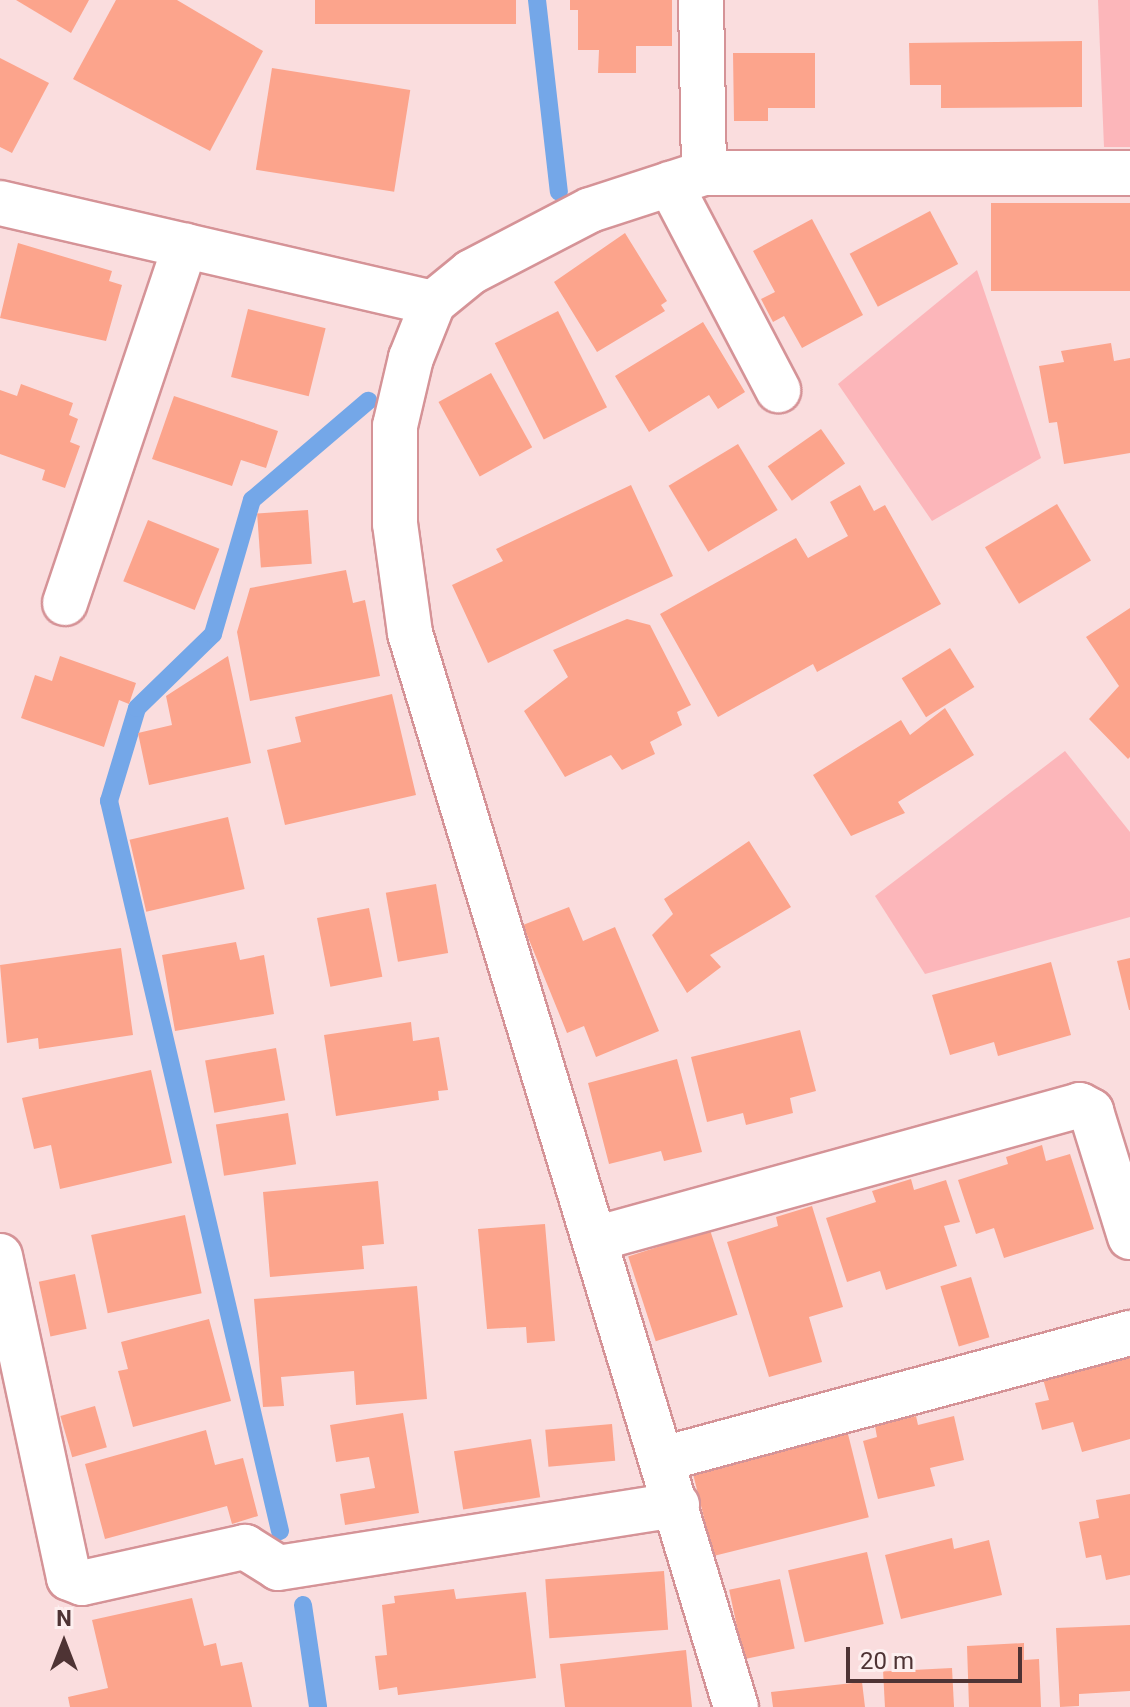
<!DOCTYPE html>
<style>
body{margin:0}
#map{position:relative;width:1130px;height:1707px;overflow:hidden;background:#faddde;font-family:Roboto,sans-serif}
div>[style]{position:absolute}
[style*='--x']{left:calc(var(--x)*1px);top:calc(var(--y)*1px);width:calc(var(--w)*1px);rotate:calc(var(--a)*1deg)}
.green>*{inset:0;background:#fcb6ba}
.stream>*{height:18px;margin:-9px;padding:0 9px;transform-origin:9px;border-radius:9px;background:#74a7e8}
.building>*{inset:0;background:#fca48c;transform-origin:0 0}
.roads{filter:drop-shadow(2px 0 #d59397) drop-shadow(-2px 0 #d59397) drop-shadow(0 2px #d59397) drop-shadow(0 -2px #d59397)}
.minor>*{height:44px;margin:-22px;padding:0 22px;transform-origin:22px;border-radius:22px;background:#fff}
span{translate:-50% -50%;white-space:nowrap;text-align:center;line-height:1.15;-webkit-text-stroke:7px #fdefef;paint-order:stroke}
.north{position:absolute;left:24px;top:1603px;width:80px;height:80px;-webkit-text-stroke:6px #fdefef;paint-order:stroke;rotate:0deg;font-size:22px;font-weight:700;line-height:32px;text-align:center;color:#4e3334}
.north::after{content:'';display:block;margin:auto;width:28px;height:36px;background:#4e3334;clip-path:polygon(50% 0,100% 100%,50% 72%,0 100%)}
.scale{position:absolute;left:846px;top:1647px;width:176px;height:36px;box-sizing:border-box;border:4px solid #4e3334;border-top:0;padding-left:10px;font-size:24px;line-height:28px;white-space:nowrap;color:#4e3334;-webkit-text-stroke:6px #fdefef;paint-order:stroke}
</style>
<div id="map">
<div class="green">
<div style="clip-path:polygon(1098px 0,1130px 0,1130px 147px,1104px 147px)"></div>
<div style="clip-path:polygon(977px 270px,1041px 458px,932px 521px,838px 384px)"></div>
<div style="clip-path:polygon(1065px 751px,1130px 832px,1130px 917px,925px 974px,875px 896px)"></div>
</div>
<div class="stream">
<div style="--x:537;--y:0;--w:193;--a:83.5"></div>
<div style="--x:280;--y:1531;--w:750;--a:-103.18"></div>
<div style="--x:109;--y:801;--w:97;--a:-73.2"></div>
<div style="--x:137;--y:708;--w:106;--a:-44.2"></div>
<div style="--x:213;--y:634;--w:140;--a:-73.8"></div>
<div style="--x:252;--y:500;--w:153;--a:-40.5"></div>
<div style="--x:303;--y:1605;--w:103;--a:81.6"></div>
</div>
<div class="building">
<div style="clip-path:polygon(16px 0,89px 0,71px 33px)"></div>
<div style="clip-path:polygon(116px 0,177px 0,263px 51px,210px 151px,73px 79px)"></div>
<div style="left:315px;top:0;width:201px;height:24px"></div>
<div style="clip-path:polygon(570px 0,672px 0,672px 46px,636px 46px,636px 73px,598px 73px,599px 50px,578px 50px,578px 10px,570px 10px)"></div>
<div style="clip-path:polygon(1082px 41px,1082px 107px,941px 108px,941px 85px,910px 85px,909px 43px)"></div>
<div style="clip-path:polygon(733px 53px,815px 53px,815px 108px,768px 108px,768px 121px,734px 121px)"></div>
<div style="clip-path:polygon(0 58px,49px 83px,12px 153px,0 147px)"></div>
<div style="left:272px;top:68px;width:140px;height:103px;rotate:9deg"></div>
<div style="left:1130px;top:203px;width:88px;height:139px;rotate:90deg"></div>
<div style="left:930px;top:211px;width:60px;height:91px;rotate:62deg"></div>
<div style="clip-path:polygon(812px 219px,863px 315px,802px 348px,784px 316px,773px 322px,761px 299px,775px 292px,753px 251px)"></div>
<div style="clip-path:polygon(625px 233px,667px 301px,661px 305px,665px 311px,597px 352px,554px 282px)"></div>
<div style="clip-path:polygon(18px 243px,112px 271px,109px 281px,122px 285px,106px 341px,0 318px)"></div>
<div style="left:248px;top:309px;width:80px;height:70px;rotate:14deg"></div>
<div style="left:558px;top:311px;width:108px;height:71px;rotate:63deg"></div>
<div style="clip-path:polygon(703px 322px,745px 392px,718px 409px,709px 395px,649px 432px,615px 376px)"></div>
<div style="clip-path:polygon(1111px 343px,1114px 361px,1130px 358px,1130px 453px,1064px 464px,1057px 422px,1049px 423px,1039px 366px,1064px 362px,1061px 351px)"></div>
<div style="left:491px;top:373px;width:85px;height:60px;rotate:61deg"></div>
<div style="clip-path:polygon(21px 384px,73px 403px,69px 415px,78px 419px,70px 442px,80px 446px,65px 488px,42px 480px,45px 470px,0 454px,0 390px,17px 396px)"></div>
<div style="clip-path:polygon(174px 396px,278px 431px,266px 468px,241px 460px,232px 486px,152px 459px)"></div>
<div style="left:821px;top:429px;width:42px;height:65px;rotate:55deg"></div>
<div style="left:738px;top:444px;width:77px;height:81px;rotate:59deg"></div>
<div style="clip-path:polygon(631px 485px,673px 576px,488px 663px,452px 585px,503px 561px,496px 549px)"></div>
<div style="clip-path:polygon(860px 485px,874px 511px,885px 505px,941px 604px,817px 672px,813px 664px,718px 717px,660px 614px,796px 538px,808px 558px,848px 536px,830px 502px)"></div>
<div style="left:1057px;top:504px;width:66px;height:84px;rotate:59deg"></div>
<div style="left:308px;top:510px;width:54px;height:51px;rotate:86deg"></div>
<div style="left:148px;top:520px;width:77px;height:66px;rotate:22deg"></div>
<div style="clip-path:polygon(346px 570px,353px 603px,365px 600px,380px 676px,250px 701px,237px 632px,250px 588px)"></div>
<div style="clip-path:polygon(1130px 608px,1130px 757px,1128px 759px,1089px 719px,1119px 686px,1086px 637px)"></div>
<div style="clip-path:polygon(627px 619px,650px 625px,691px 705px,677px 712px,682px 725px,650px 742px,655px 754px,622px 770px,611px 755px,565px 777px,524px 711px,568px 677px,553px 650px)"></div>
<div style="left:950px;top:648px;width:46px;height:57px;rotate:58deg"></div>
<div style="clip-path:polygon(60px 656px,136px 683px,129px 704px,119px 700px,104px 747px,21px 718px,35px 675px,52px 681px)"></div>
<div style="clip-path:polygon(228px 656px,251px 763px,149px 785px,138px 733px,172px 725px,166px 696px)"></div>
<div style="clip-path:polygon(392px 694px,416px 795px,285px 825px,267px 750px,301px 742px,295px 717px)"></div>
<div style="clip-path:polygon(945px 708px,974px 755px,898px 802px,905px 813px,851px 836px,813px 775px,901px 720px,910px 735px)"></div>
<div style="left:228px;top:817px;width:74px;height:101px;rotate:77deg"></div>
<div style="clip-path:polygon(749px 841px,791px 907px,710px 955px,721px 967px,687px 993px,652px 935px,673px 914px,664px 899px)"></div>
<div style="left:436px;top:884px;width:70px;height:51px;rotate:80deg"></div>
<div style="clip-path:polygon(569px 907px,583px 941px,615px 927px,659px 1031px,596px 1057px,584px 1026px,567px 1033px,523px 925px)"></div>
<div style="left:369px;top:908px;width:70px;height:53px;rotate:79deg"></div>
<div style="clip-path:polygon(236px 942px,240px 960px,264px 955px,274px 1014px,175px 1031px,162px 955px)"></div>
<div style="clip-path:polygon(121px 948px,133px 1035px,39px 1049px,38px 1038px,7px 1043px,0 965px)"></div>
<div style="clip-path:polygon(1130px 958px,1130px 1010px,1129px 1010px,1117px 961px)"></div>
<div style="clip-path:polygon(1051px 962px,1071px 1035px,998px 1056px,994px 1042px,950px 1055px,932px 995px)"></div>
<div style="clip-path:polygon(411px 1022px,413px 1041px,439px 1037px,448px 1090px,438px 1091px,439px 1100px,336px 1116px,324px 1035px)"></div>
<div style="clip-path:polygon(800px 1030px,816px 1091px,790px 1098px,793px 1113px,746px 1125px,743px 1113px,707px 1122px,691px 1057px)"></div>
<div style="left:276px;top:1048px;width:53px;height:72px;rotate:80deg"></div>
<div style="clip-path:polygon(677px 1059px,702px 1152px,664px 1161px,661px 1151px,609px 1164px,588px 1083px)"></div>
<div style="clip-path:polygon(151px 1070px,172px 1163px,60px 1189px,51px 1145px,34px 1149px,22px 1098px)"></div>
<div style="left:288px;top:1113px;width:52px;height:73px;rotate:81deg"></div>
<div style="clip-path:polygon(1042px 1145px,1046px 1161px,1070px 1154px,1094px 1229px,1004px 1258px,994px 1228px,976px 1234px,958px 1180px,1008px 1164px,1006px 1157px)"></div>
<div style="clip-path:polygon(911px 1179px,914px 1190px,946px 1180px,960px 1222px,944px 1226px,957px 1266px,886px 1290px,880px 1271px,847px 1282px,826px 1218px,876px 1202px,872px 1191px)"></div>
<div style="clip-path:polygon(378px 1181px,384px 1244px,362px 1246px,364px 1269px,270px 1277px,263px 1192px)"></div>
<div style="clip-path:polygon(812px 1206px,843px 1307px,809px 1317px,822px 1362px,769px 1377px,727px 1242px,778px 1226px,776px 1217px)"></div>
<div style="left:185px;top:1215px;width:80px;height:96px;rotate:78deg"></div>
<div style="clip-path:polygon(545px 1224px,555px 1341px,527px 1343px,526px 1327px,487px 1329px,478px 1229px)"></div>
<div style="left:710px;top:1230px;width:89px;height:86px;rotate:72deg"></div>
<div style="left:75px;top:1274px;width:56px;height:37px;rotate:78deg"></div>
<div style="left:971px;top:1277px;width:63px;height:32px;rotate:73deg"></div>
<div style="clip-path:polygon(417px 1286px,427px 1399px,356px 1405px,354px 1371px,281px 1377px,284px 1406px,263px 1407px,254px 1299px)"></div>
<div style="clip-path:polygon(209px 1319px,231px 1401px,133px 1427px,118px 1371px,128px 1369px,121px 1342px)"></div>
<div style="clip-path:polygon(1130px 1356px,1130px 1439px,1082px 1452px,1073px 1422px,1042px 1430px,1035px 1403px,1049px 1400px,1043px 1379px)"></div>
<div style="left:95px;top:1406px;width:43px;height:36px;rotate:74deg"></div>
<div style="clip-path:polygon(403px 1413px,419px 1513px,345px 1525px,340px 1494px,375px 1488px,369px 1457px,336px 1462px,330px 1425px)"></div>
<div style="clip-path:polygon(916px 1416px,918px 1425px,954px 1416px,964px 1460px,930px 1468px,935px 1486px,878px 1499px,863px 1441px,877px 1437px,875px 1426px)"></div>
<div style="left:612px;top:1424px;width:37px;height:67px;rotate:85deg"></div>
<div style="clip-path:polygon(206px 1430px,215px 1465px,243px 1458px,258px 1516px,232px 1524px,227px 1506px,105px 1539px,85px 1464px)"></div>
<div style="left:847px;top:1430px;width:90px;height:160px;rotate:76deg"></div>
<div style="left:531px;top:1439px;width:59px;height:78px;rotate:81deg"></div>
<div style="clip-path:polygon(1130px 1494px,1130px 1575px,1106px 1580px,1101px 1555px,1086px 1558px,1079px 1522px,1099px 1518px,1096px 1500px)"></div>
<div style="clip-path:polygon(952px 1538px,954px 1549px,989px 1540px,1002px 1595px,901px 1619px,885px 1555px)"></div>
<div style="left:867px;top:1552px;width:74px;height:81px;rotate:77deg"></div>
<div style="left:664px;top:1571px;width:59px;height:119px;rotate:86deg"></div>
<div style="left:780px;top:1579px;width:71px;height:52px;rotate:78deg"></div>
<div style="clip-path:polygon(454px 1589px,456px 1599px,526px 1592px,536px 1678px,398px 1695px,397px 1687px,379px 1690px,375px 1656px,387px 1655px,382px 1605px,395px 1603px,394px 1596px)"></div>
<div style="clip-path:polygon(192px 1598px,204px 1646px,216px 1643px,221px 1666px,242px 1662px,252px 1707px,70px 1707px,68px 1697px,108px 1688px,92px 1620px)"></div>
<div style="clip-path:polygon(1130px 1625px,1130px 1691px,1079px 1694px,1079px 1706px,1060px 1707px,1056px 1628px)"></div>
<div style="clip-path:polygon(1024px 1643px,1024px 1660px,1039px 1659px,1041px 1707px,969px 1707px,967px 1646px)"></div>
<div style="clip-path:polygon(686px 1650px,692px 1707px,565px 1707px,560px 1664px)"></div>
<div style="left:952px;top:1668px;width:39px;height:69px;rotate:87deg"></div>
<div style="clip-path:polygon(862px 1682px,865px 1707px,773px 1707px,771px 1692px)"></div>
</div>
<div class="roads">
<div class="minor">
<div style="--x:701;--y:0;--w:173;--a:89"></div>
<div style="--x:670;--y:184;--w:233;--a:62.3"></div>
<div style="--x:0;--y:203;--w:444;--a:13"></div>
<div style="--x:65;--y:603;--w:377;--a:-71.4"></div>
<div style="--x:595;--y:1239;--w:503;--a:-15.44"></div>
<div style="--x:1080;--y:1105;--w:13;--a:29"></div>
<div style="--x:1091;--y:1111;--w:132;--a:72.8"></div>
<div style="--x:0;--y:1256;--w:329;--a:77.9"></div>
<div style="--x:69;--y:1578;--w:14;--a:21"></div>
<div style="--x:82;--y:1583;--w:167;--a:-12.5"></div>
<div style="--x:245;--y:1547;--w:39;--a:32"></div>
<div style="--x:278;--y:1568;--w:404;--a:-9"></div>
<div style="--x:663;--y:1459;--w:484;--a:-15.1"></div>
<div style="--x:736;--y:1707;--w:1122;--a:-106.89"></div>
<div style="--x:410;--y:633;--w:110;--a:-97.8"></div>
<div style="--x:395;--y:524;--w:98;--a:-90"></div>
<div style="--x:395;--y:426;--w:70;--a:-76.8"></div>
<div style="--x:411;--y:358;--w:59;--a:-68.2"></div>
<div style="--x:433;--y:303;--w:49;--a:-39.2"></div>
<div style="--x:471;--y:272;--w:134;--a:-27.5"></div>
<div style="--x:590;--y:210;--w:120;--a:-18"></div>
<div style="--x:704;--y:173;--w:426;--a:0"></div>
</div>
</div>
<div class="north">N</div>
<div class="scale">20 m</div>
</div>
